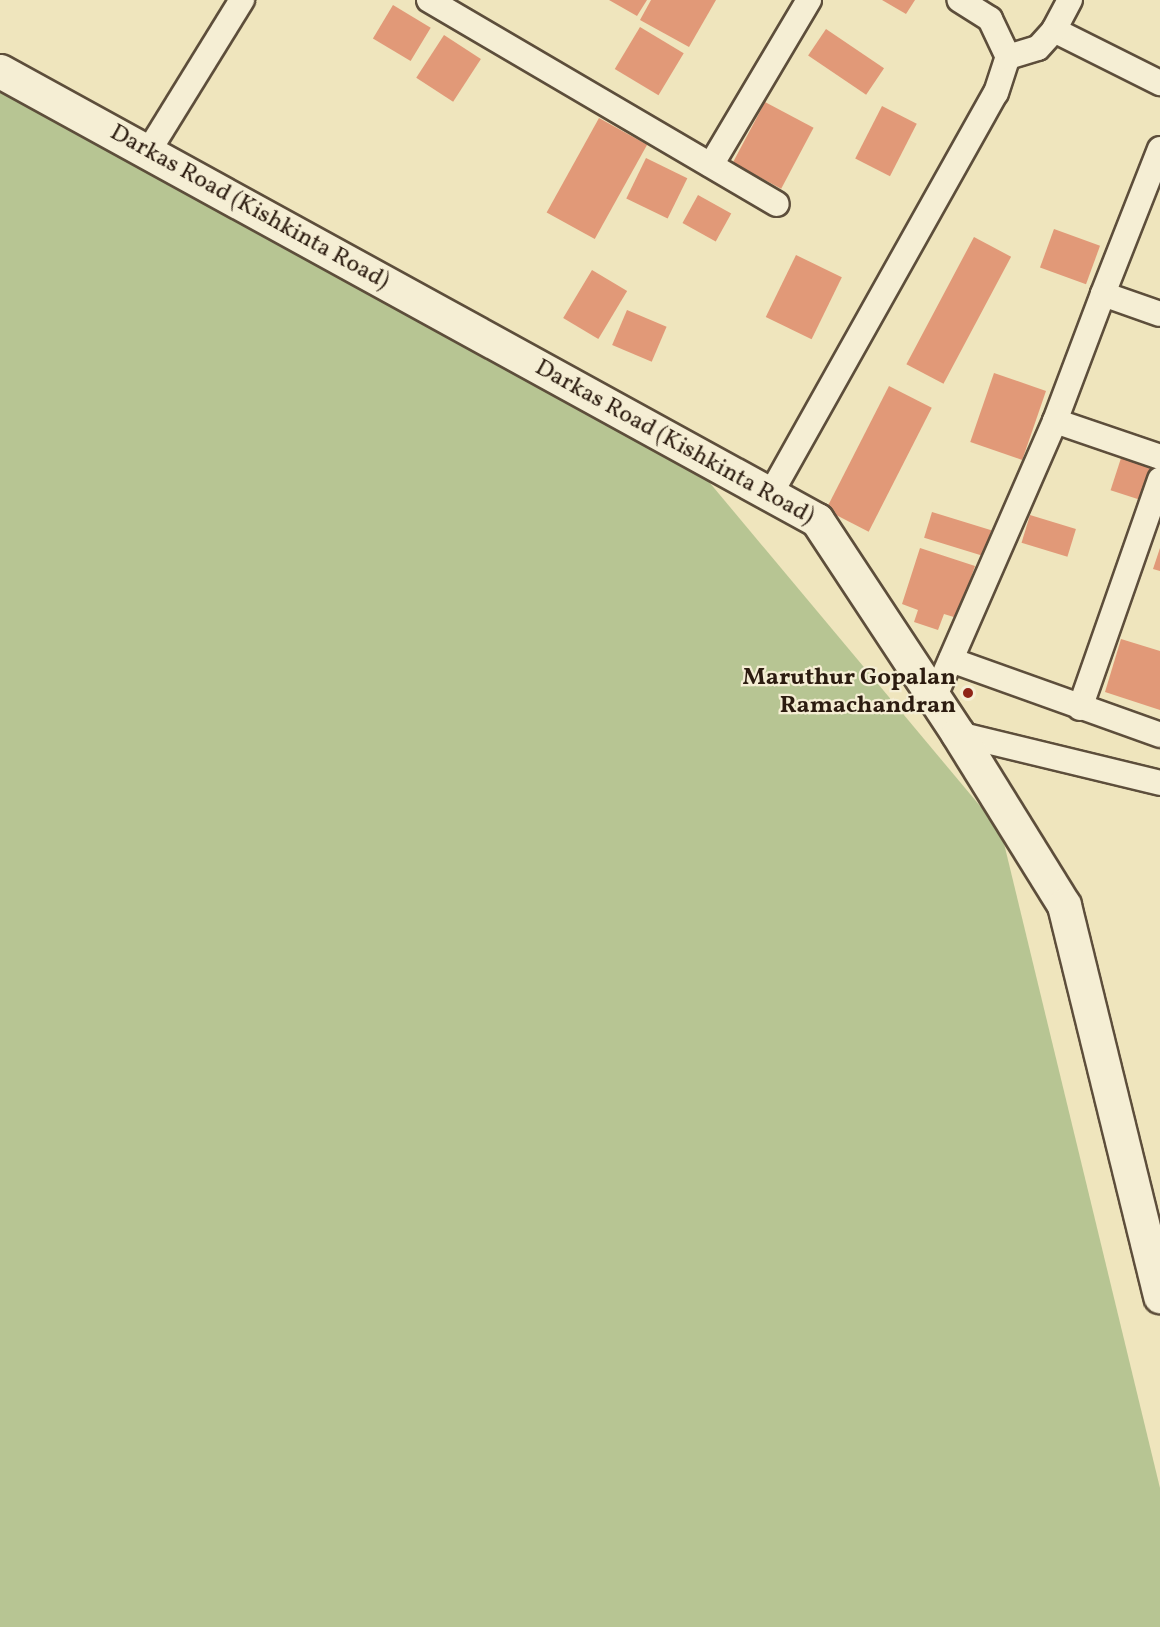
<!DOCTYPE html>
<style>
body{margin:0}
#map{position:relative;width:1160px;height:1627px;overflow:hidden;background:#efe5bd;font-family:Vollkorn,serif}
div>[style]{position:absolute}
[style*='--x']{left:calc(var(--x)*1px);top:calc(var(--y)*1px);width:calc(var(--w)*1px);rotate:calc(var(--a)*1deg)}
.green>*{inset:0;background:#b7c593}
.building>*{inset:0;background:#e19978;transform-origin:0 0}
.roads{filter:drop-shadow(2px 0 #5d4e3b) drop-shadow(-2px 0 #5d4e3b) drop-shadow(0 2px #5d4e3b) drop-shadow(0 -2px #5d4e3b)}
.minor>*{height:24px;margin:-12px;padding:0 12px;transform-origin:12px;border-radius:12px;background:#f5eed4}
.secondary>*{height:33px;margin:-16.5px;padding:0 16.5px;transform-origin:16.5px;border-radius:16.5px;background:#f5eed4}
.dots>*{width:16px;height:16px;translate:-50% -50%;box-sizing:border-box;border:3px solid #f5eed4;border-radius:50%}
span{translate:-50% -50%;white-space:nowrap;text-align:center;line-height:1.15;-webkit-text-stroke:4.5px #f5eed4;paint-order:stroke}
.street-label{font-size:24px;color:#2c1c10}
.poi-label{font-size:24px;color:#2c1c10;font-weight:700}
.right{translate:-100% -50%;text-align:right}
</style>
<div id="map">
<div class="green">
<div style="clip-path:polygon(0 89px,689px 458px,1001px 831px,1160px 1488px,1160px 1627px,0 1627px)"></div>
</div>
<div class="building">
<div style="clip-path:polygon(609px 0,647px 0,637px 16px)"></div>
<div style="clip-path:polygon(651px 0,716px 0,689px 47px,640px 20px)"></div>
<div style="clip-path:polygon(882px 0,915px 0,906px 14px)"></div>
<div style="left:393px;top:5px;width:44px;height:39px;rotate:31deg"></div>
<div style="left:640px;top:27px;width:51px;height:49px;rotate:31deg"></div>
<div style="left:826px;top:29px;width:70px;height:32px;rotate:34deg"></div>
<div style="left:444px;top:35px;width:44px;height:51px;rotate:33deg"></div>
<div style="left:765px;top:102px;width:55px;height:69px;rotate:28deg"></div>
<div style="left:882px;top:106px;width:39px;height:59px;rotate:27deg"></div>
<div style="left:599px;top:118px;width:55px;height:108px;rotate:29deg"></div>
<div style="left:646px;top:158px;width:46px;height:45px;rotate:26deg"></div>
<div style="left:698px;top:195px;width:38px;height:32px;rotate:29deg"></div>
<div style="left:1054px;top:229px;width:49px;height:41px;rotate:20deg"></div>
<div style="left:974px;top:237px;width:42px;height:144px;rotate:28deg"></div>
<div style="left:796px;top:255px;width:51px;height:69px;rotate:26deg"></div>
<div style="left:592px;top:270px;width:41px;height:56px;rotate:31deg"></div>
<div style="left:627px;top:310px;width:43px;height:38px;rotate:23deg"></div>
<div style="left:994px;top:373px;width:55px;height:73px;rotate:19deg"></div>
<div style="left:889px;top:386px;width:48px;height:139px;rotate:27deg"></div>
<div style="left:1122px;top:455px;width:35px;height:37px;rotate:18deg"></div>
<div style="left:932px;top:512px;width:62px;height:27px;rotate:17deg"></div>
<div style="left:1030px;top:515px;width:48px;height:29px;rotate:17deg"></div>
<div style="clip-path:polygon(920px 548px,975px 566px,957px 618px,944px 614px,938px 630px,914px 622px,918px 610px,902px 604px)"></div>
<div style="clip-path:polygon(1160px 548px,1160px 571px,1153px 569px)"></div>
<div style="clip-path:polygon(1121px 639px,1160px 651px,1160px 710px,1105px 692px)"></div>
</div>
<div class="roads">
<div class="minor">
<div style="--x:429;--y:0;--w:403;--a:30.4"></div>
<div style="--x:1054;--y:30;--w:119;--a:26.6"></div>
<div style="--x:1008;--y:57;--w:31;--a:-17"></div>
<div style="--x:1038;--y:48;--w:24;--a:-48"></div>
<div style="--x:1054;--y:30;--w:34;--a:-62"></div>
<div style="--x:1160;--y:149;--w:156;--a:111.5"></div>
<div style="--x:1103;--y:294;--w:60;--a:19.3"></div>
<div style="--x:148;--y:152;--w:179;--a:-58.3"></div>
<div style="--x:711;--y:165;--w:192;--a:-59.3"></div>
<div style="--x:1103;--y:294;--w:136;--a:110.7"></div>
<div style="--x:1055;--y:421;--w:111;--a:18.9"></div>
<div style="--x:770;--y:495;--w:461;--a:-60.7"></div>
<div style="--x:996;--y:93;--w:38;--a:-72"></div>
<div style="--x:1008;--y:57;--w:42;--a:-115.3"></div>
<div style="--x:990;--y:19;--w:36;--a:-148"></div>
<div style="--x:951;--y:660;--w:222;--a:19.7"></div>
<div style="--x:934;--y:698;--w:302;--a:-66.4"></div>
<div style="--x:1080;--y:708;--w:242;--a:-70.7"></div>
<div style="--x:958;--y:734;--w:208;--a:13.6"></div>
</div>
<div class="secondary">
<div style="--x:0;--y:71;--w:932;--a:28.79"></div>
<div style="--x:817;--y:520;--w:256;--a:56.6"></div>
<div style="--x:958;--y:734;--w:201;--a:58.2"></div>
<div style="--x:1064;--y:905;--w:403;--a:76.2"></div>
</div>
</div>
<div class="dots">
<div style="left:968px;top:693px;background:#8f2418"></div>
</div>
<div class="street-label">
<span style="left:249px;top:208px;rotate:29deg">Darkas Road (Kishkinta Road)</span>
<span style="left:674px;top:443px;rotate:29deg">Darkas Road (Kishkinta Road)</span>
</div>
<div class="poi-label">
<span class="right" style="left:956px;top:693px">Maruthur Gopalan<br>Ramachandran</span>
</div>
</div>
